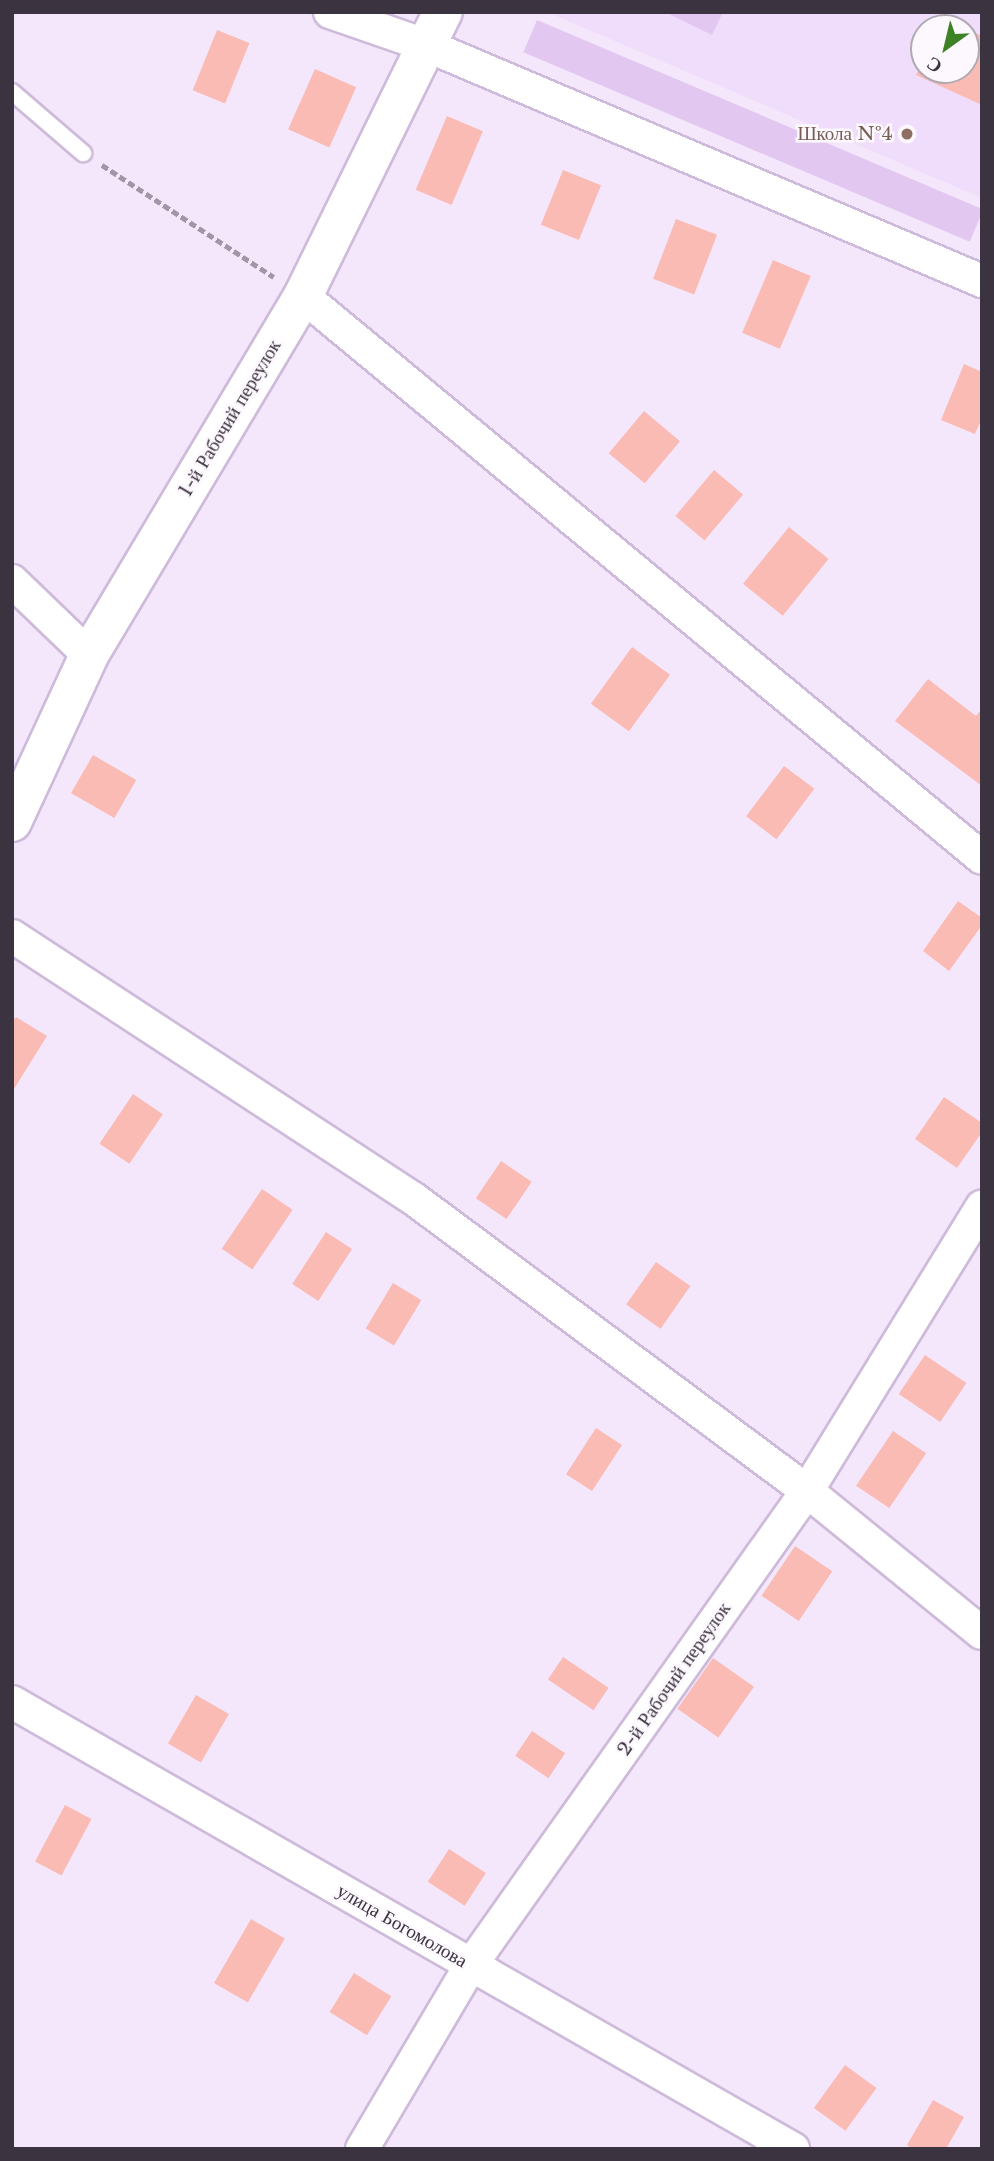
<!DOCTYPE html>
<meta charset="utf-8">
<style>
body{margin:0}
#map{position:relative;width:994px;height:2161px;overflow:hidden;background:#f4e7fb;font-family:"Libre Baskerville",serif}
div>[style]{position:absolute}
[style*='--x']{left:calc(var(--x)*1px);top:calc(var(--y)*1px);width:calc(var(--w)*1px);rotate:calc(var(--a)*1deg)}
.built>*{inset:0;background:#f0dcfb}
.green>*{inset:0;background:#e2c8f1;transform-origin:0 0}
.building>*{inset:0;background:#fabbb5;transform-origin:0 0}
.path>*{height:4.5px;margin-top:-2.25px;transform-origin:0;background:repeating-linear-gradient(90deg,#a096a6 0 7px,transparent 0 10.5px)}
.roads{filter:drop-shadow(2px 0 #cebada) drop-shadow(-2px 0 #cebada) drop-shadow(0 2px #cebada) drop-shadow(0 -2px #cebada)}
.lane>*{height:16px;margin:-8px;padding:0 8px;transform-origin:8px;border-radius:8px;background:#fff}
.street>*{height:32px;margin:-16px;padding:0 16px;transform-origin:16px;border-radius:16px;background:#fff}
.secondary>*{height:38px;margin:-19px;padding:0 19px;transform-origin:19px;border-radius:19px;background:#fff}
.dots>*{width:19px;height:19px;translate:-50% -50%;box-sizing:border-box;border:4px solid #fcf8fe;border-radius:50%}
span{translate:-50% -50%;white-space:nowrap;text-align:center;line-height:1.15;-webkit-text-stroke:5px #fcf8fe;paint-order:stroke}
.education-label{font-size:19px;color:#785e54}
.right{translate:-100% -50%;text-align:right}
.street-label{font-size:19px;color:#3b333f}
.frame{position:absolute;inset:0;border:14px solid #3b333f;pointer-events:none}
.north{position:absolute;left:910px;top:14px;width:70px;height:70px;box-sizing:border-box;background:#fcf8fe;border:2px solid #afa9b2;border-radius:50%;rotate:214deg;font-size:19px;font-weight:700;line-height:28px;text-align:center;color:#3b333f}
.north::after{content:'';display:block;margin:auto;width:24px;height:32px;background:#3d8225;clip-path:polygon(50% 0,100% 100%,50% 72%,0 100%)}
</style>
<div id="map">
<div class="built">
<div style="clip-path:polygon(evenodd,547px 12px,982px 12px,982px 198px,547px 12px,924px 28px,966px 28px,966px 70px,924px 70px,924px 28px)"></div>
</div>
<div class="green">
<div style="clip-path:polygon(665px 12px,723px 12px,712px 35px)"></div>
<div style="left:537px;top:20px;width:485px;height:35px;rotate:23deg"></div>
</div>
<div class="building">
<div style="clip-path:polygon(942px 18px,963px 28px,938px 28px)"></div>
<div style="clip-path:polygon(966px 29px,982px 36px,982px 105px,916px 75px,924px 57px,924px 70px,966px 70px)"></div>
<div style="left:217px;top:30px;width:35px;height:65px;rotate:22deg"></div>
<div style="left:315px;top:69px;width:45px;height:66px;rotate:24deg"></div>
<div style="left:447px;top:116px;width:39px;height:80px;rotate:23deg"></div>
<div style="left:563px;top:170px;width:41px;height:59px;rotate:22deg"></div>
<div style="left:676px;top:219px;width:44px;height:64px;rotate:21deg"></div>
<div style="left:773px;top:260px;width:41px;height:79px;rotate:23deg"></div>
<div style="clip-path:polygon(964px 364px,982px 372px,982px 418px,975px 434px,941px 420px)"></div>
<div style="left:644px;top:411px;width:47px;height:55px;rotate:40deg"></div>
<div style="left:714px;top:470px;width:38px;height:60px;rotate:40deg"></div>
<div style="left:789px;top:527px;width:51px;height:73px;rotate:39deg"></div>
<div style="left:632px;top:647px;width:47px;height:70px;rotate:36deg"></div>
<div style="clip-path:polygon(928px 679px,976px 716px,982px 709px,982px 786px,895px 721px)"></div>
<div style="left:93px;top:755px;width:50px;height:44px;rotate:30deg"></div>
<div style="left:784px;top:766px;width:38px;height:63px;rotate:37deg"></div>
<div style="clip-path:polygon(958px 901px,982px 918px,982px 925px,949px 971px,923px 951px)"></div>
<div style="clip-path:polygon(16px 1017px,47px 1036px,14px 1089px,12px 1022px)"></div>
<div style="left:133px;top:1094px;width:36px;height:60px;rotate:34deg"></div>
<div style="clip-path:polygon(944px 1097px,982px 1123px,982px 1132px,957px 1168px,915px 1139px)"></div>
<div style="left:501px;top:1161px;width:37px;height:45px;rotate:34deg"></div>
<div style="left:262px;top:1189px;width:37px;height:72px;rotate:34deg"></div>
<div style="left:326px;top:1232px;width:31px;height:62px;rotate:33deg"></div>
<div style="left:656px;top:1262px;width:42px;height:52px;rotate:35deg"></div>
<div style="left:393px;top:1283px;width:33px;height:53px;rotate:31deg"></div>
<div style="left:925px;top:1355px;width:50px;height:47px;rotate:34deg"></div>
<div style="left:596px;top:1428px;width:31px;height:55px;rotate:33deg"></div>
<div style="left:893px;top:1431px;width:40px;height:66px;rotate:34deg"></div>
<div style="left:795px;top:1546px;width:45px;height:60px;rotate:34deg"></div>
<div style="left:563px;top:1657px;width:55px;height:27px;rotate:34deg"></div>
<div style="left:713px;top:1658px;width:50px;height:62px;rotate:35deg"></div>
<div style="left:196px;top:1695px;width:38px;height:56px;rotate:30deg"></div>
<div style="left:532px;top:1731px;width:40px;height:30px;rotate:34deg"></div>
<div style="left:65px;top:1805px;width:30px;height:64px;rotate:28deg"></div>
<div style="left:449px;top:1849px;width:44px;height:39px;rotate:33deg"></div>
<div style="left:251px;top:1919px;width:39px;height:74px;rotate:30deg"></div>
<div style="left:354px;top:1973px;width:44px;height:46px;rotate:32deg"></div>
<div style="left:845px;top:2065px;width:39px;height:53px;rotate:36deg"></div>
<div style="clip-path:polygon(933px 2100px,964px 2117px,946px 2149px,913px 2149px,907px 2145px)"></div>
</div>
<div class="path">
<div style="--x:102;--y:165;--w:205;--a:33.1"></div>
</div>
<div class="roads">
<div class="lane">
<div style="--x:12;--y:92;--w:94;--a:40.7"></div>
</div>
<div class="street">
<div style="--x:330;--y:12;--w:104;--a:19.1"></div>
<div style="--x:428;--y:46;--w:602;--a:22.99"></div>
<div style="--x:303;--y:296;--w:881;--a:39.61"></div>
<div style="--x:12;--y:581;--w:107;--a:43.9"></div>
<div style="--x:12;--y:936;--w:480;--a:33.2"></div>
<div style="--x:414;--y:1199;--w:490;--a:36.6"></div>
<div style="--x:807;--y:1491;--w:225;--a:39.1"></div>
<div style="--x:12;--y:1702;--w:900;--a:29.78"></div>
<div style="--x:362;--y:2149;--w:214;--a:-59.4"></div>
<div style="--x:471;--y:1965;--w:581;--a:-54.67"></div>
<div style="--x:807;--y:1491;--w:334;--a:-58.4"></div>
</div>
<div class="secondary">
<div style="--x:12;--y:822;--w:184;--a:-65.2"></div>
<div style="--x:89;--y:655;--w:418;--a:-59.2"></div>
<div style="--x:303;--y:296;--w:317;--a:-63.8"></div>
</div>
</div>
<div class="dots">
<div style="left:907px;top:134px;background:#8d6e63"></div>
</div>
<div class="education-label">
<span class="right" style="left:893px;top:134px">Школа №4</span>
</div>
<div class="street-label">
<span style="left:230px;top:418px;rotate:-59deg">1-й Рабочий переулок</span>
<span style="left:674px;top:1679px;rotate:-55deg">2-й Рабочий переулок</span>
<span style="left:402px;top:1926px;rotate:30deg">улица Богомолова</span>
</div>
<div class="frame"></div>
<div class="north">С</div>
</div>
